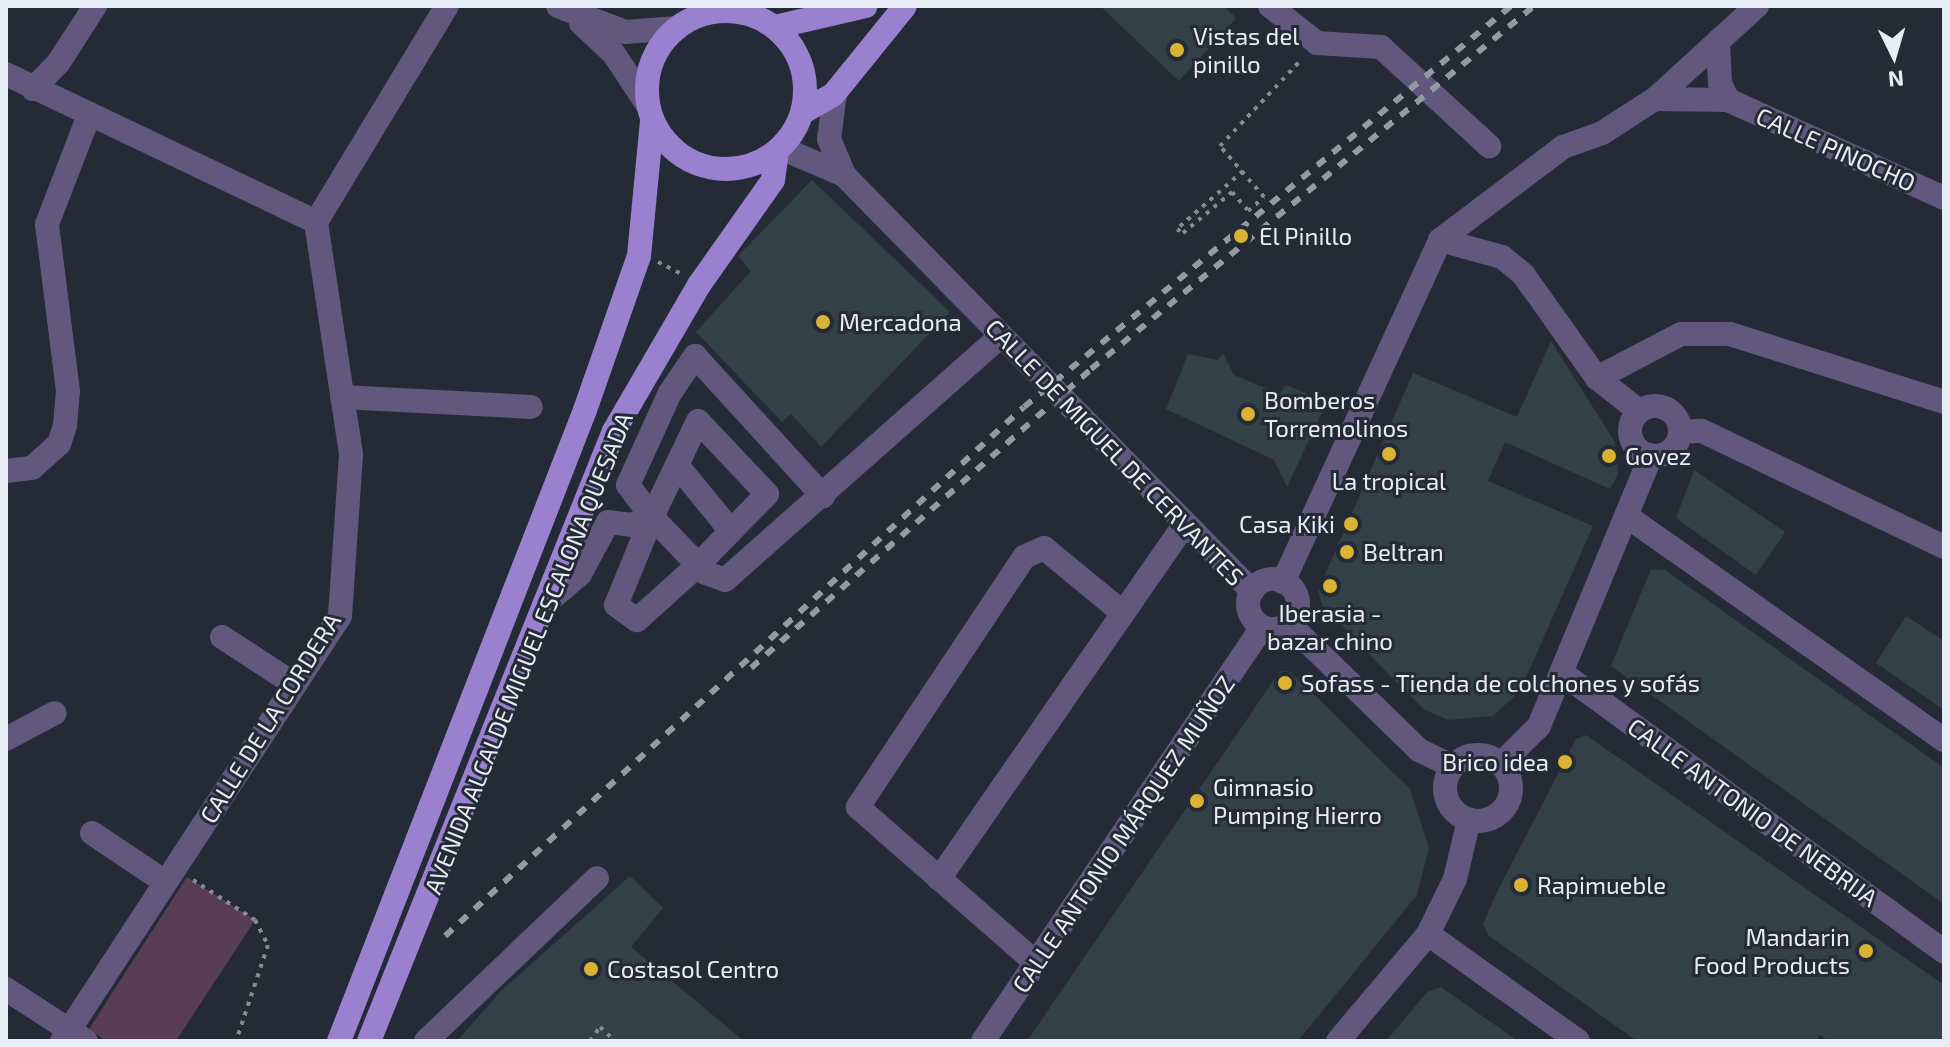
<!DOCTYPE html>
<meta charset="utf-8">
<style>
body{margin:0}
#map{position:relative;width:1950px;height:1047px;overflow:hidden;background:#252b36;font-family:"Exo 2",sans-serif}
div>[style]{position:absolute}
[style*='--x']{left:calc(var(--x)*1px);top:calc(var(--y)*1px);width:calc(var(--w)*1px);rotate:calc(var(--a)*1deg)}
.green>*{inset:0;background:#593c55}
.building>*{inset:0;background:#324047}
.path>*{height:4px;margin-top:-2px;transform-origin:0;background:repeating-linear-gradient(90deg,#868b95 0 4px,transparent 0 10px)}
.minor>*{height:24px;margin:-12px;padding:0 12px;transform-origin:12px;border-radius:12px;background:#62577d}
.minor>.ring{margin:-12px;padding:0;box-sizing:content-box;background:none;border:24px solid #62577d;border-radius:50%}
.major>*{height:24px;margin:-12px;padding:0 12px;transform-origin:12px;border-radius:12px;background:#9981cf}
.major>.ring{margin:-12px;padding:0;box-sizing:content-box;background:none;border:24px solid #9981cf;border-radius:50%}
.rail>*{height:6px;margin-top:-3px;transform-origin:0;background:repeating-linear-gradient(90deg,#9499a2 0 10px,transparent 0 20px)}
.dots>*{width:22px;height:22px;translate:-50% -50%;box-sizing:border-box;border:4px solid #252b36;border-radius:50%}
span{translate:-50% -50%;white-space:nowrap;text-align:center;line-height:1.15;-webkit-text-stroke:6px #252b36;paint-order:stroke}
.poi-label{font-size:24px;color:#e8ecf4}
.left{translate:0 -50%;text-align:left}
.right{translate:-100% -50%;text-align:right}
.street-label{font-size:24px;color:#e8ecf4}
.frame{position:absolute;inset:0;border:8px solid #e8ecf4;pointer-events:none}
.north{position:absolute;left:1854px;top:16px;width:80px;height:80px;-webkit-text-stroke:6px #252b36;paint-order:stroke;rotate:175deg;font-size:22px;font-weight:700;line-height:32px;text-align:center;color:#e8ecf4}
.north::after{content:'';display:block;margin:auto;width:28px;height:36px;background:#e8ecf4;clip-path:polygon(50% 0,100% 100%,50% 72%,0 100%)}
</style>
<div id="map">
<div class="green">
<div style="clip-path:polygon(187px 877px,255px 920px,176px 1041px,106px 1041px,89px 1029px)"></div>
</div>
<div class="building">
<div style="clip-path:polygon(1100px 6px,1224px 6px,1236px 18px,1179px 81px)"></div>
<div style="clip-path:polygon(812px 180px,950px 312px,821px 447px,791px 414px,782px 422px,696px 332px,751px 271px,738px 256px)"></div>
<div style="clip-path:polygon(1551px 341px,1615px 442px,1618px 474px,1610px 489px,1505px 442px,1488px 481px,1593px 526px,1520px 691px,1493px 716px,1448px 720px,1425px 710px,1397px 683px,1322px 605px,1318px 591px,1413px 373px,1517px 417px)"></div>
<div style="clip-path:polygon(1223px 353px,1234px 375px,1280px 394px,1286px 385px,1327px 402px,1287px 487px,1274px 460px,1166px 409px,1188px 354px,1218px 360px)"></div>
<div style="clip-path:polygon(1694px 470px,1785px 532px,1756px 575px,1676px 518px)"></div>
<div style="clip-path:polygon(1651px 569px,1665px 570px,1944px 768px,1944px 904px,1611px 666px)"></div>
<div style="clip-path:polygon(1906px 616px,1944px 641px,1944px 710px,1876px 663px)"></div>
<div style="clip-path:polygon(1280px 671px,1291px 672px,1410px 789px,1429px 848px,1417px 895px,1298px 1041px,1027px 1041px)"></div>
<div style="clip-path:polygon(1586px 735px,1944px 985px,1944px 1041px,1829px 1041px,1820px 1035px,1815px 1041px,1637px 1041px,1489px 936px,1483px 924px,1497px 892px,1576px 739px)"></div>
<div style="clip-path:polygon(630px 876px,663px 908px,631px 947px,744px 1041px,457px 1041px,501px 991px)"></div>
<div style="clip-path:polygon(1441px 987px,1518px 1041px,1386px 1041px,1427px 992px)"></div>
</div>
<div class="path">
<div style="--x:1243;--y:171;--w:88;--a:138.7"></div>
<div style="--x:1177;--y:229;--w:7;--a:34"></div>
<div style="--x:1183;--y:233;--w:64;--a:-39.9"></div>
<div style="--x:1232;--y:192;--w:29;--a:49"></div>
<div style="--x:1248;--y:211;--w:21;--a:-41"></div>
<div style="--x:1264;--y:197;--w:67;--a:-130.8"></div>
<div style="--x:1220;--y:146;--w:118;--a:-46.7"></div>
<div style="--x:658;--y:262;--w:27;--a:27"></div>
<div style="--x:193;--y:880;--w:74;--a:32.8"></div>
<div style="--x:255;--y:920;--w:28;--a:63"></div>
<div style="--x:268;--y:945;--w:101;--a:108.4"></div>
<div style="--x:590;--y:1041;--w:17;--a:-54"></div>
<div style="--x:600;--y:1027;--w:21;--a:43"></div>
</div>
<div class="minor">
<div style="--x:558;--y:6;--w:72;--a:21.2"></div>
<div style="--x:625;--y:32;--w:52;--a:-4.4"></div>
<div style="--x:1270;--y:6;--w:60;--a:38.2"></div>
<div style="--x:1317;--y:43;--w:64;--a:3.6"></div>
<div style="--x:1381;--y:47;--w:147;--a:42.5"></div>
<div style="--x:581;--y:23;--w:45;--a:43.2"></div>
<div style="--x:614;--y:54;--w:60;--a:56.6"></div>
<div style="--x:1718;--y:41;--w:42;--a:87.3"></div>
<div style="--x:1720;--y:83;--w:19;--a:65"></div>
<div style="--x:6;--y:74;--w:344;--a:25.5"></div>
<div style="--x:33;--y:89;--w:37;--a:-46"></div>
<div style="--x:59;--y:62;--w:67;--a:-57.3"></div>
<div style="--x:835;--y:93;--w:46;--a:97.4"></div>
<div style="--x:829;--y:139;--w:39;--a:67"></div>
<div style="--x:844;--y:175;--w:583;--a:45.56"></div>
<div style="--x:1655;--y:99;--w:73;--a:0.8"></div>
<div style="--x:1728;--y:100;--w:237;--a:24.4"></div>
<div style="--x:781;--y:148;--w:69;--a:23.2"></div>
<div style="--x:316;--y:222;--w:253;--a:-58.8"></div>
<div style="--x:1440;--y:240;--w:64;--a:15.3"></div>
<div style="--x:1502;--y:257;--w:27;--a:39"></div>
<div style="--x:1523;--y:274;--w:128;--a:54.6"></div>
<div style="--x:1597;--y:378;--w:53;--a:38.2"></div>
<div style="--x:1597;--y:378;--w:95;--a:-27.6"></div>
<div style="--x:1681;--y:334;--w:49;--a:0"></div>
<div style="--x:1730;--y:334;--w:225;--a:17.6"></div>
<div style="--x:342;--y:397;--w:189;--a:3"></div>
<div class="ring" style="left:1630px;top:406px;width:26px;height:26px"></div>
<div style="--x:1680;--y:432;--w:22;--a:-3"></div>
<div style="--x:1702;--y:431;--w:268;--a:25.6"></div>
<div style="--x:677;--y:465;--w:85;--a:50.7"></div>
<div style="--x:6;--y:471;--w:26;--a:-7"></div>
<div style="--x:32;--y:468;--w:36;--a:-42"></div>
<div style="--x:59;--y:444;--w:20;--a:-72"></div>
<div style="--x:65;--y:425;--w:34;--a:-85"></div>
<div style="--x:68;--y:391;--w:168;--a:-97.2"></div>
<div style="--x:47;--y:224;--w:114;--a:-68.9"></div>
<div style="--x:652;--y:517;--w:40;--a:-127"></div>
<div style="--x:628;--y:485;--w:101;--a:-65.5"></div>
<div style="--x:670;--y:393;--w:45;--a:-56"></div>
<div style="--x:695;--y:356;--w:190;--a:47.6"></div>
<div style="--x:1628;--y:517;--w:387;--a:35.2"></div>
<div class="ring" style="left:1248px;top:579px;width:26px;height:26px"></div>
<div style="--x:1283;--y:582;--w:376;--a:-65.3"></div>
<div style="--x:1440;--y:240;--w:154;--a:-37.1"></div>
<div style="--x:1563;--y:147;--w:41;--a:-19.7"></div>
<div style="--x:1602;--y:133;--w:63;--a:-32.7"></div>
<div style="--x:1655;--y:99;--w:138;--a:-42.4"></div>
<div style="--x:545;--y:604;--w:46;--a:-40.6"></div>
<div style="--x:580;--y:574;--w:59;--a:-61.7"></div>
<div style="--x:608;--y:522;--w:24;--a:7"></div>
<div style="--x:632;--y:525;--w:22;--a:-22"></div>
<div style="--x:652;--y:517;--w:95;--a:112.2"></div>
<div style="--x:616;--y:605;--w:26;--a:36"></div>
<div style="--x:637;--y:620;--w:82;--a:-42"></div>
<div style="--x:698;--y:565;--w:99;--a:-45.8"></div>
<div style="--x:767;--y:494;--w:100;--a:-133.4"></div>
<div style="--x:698;--y:421;--w:106;--a:115.6"></div>
<div style="--x:652;--y:517;--w:66;--a:46.2"></div>
<div style="--x:698;--y:565;--w:11;--a:45"></div>
<div style="--x:706;--y:573;--w:20;--a:20"></div>
<div style="--x:725;--y:580;--w:368;--a:-41.5"></div>
<div style="--x:1288;--y:623;--w:182;--a:44.1"></div>
<div style="--x:1419;--y:750;--w:37;--a:26"></div>
<div style="--x:222;--y:637;--w:86;--a:33.1"></div>
<div style="--x:1562;--y:673;--w:473;--a:36.1"></div>
<div style="--x:6;--y:739;--w:55;--a:-28"></div>
<div class="ring" style="left:1445px;top:755px;width:42px;height:42px"></div>
<div style="--x:1502;--y:763;--w:52;--a:-45"></div>
<div style="--x:1539;--y:726;--w:293;--a:-67.5"></div>
<div style="--x:92;--y:833;--w:88;--a:33.9"></div>
<div style="--x:939;--y:879;--w:432;--a:-55.3"></div>
<div style="--x:1428;--y:934;--w:184;--a:35.5"></div>
<div style="--x:1036;--y:963;--w:237;--a:-138.8"></div>
<div style="--x:858;--y:807;--w:300;--a:-56.4"></div>
<div style="--x:1024;--y:557;--w:22;--a:-24"></div>
<div style="--x:1044;--y:548;--w:101;--a:39.4"></div>
<div style="--x:6;--y:989;--w:95;--a:33"></div>
<div style="--x:62;--y:1041;--w:508;--a:-56.81"></div>
<div style="--x:340;--y:616;--w:162;--a:-86.1"></div>
<div style="--x:351;--y:454;--w:235;--a:-98.6"></div>
<div style="--x:426;--y:1041;--w:236;--a:-43.6"></div>
<div style="--x:983;--y:1041;--w:499;--a:-56"></div>
<div style="--x:1338;--y:1041;--w:140;--a:-49.9"></div>
<div style="--x:1428;--y:934;--w:61;--a:-63.9"></div>
<div style="--x:1455;--y:879;--w:61;--a:-76.7"></div>
</div>
<div class="major">
<div class="ring" style="left:647px;top:11px;width:134px;height:134px"></div>
<div style="--x:775;--y:27;--w:93;--a:-13"></div>
<div style="--x:803;--y:112;--w:34;--a:-30"></div>
<div style="--x:833;--y:95;--w:114;--a:-51"></div>
<div style="--x:339;--y:1041;--w:677;--a:-68.7"></div>
<div style="--x:585;--y:410;--w:163;--a:-70.7"></div>
<div style="--x:639;--y:256;--w:137;--a:-84.5"></div>
<div style="--x:369;--y:1041;--w:657;--a:-68.12"></div>
<div style="--x:614;--y:431;--w:169;--a:-59.8"></div>
<div style="--x:699;--y:285;--w:128;--a:-54.8"></div>
<div style="--x:773;--y:180;--w:28;--a:-82"></div>
</div>
<div class="rail">
<div style="--x:751;--y:668;--w:453;--a:-41.3"></div>
<div style="--x:1091;--y:369;--w:573;--a:-39.33"></div>
<div style="--x:445;--y:936;--w:784;--a:-42.42"></div>
<div style="--x:1024;--y:407;--w:631;--a:-39.47"></div>
</div>
<div class="dots">
<div style="left:1177px;top:50px;background:#dab333"></div>
<div style="left:1241px;top:236px;background:#dab333"></div>
<div style="left:823px;top:322px;background:#dab333"></div>
<div style="left:1248px;top:414px;background:#dab333"></div>
<div style="left:1389px;top:454px;background:#dab333"></div>
<div style="left:1609px;top:456px;background:#dab333"></div>
<div style="left:1351px;top:524px;background:#dab333"></div>
<div style="left:1347px;top:552px;background:#dab333"></div>
<div style="left:1330px;top:586px;background:#dab333"></div>
<div style="left:1285px;top:683px;background:#dab333"></div>
<div style="left:1565px;top:762px;background:#dab333"></div>
<div style="left:1197px;top:801px;background:#dab333"></div>
<div style="left:1521px;top:885px;background:#dab333"></div>
<div style="left:1866px;top:951px;background:#dab333"></div>
<div style="left:591px;top:969px;background:#dab333"></div>
</div>
<div class="poi-label">
<span class="left" style="left:1193px;top:50px">Vistas del<br>pinillo</span>
<span class="left" style="left:1259px;top:236px">El Pinillo</span>
<span class="left" style="left:839px;top:322px">Mercadona</span>
<span class="left" style="left:1264px;top:414px">Bomberos<br>Torremolinos</span>
<span class="left" style="left:1625px;top:456px">Govez</span>
<span style="left:1389px;top:481px">La tropical</span>
<span class="right" style="left:1335px;top:524px">Casa Kiki</span>
<span class="left" style="left:1363px;top:552px">Beltran</span>
<span style="left:1330px;top:627px">Iberasia -<br>bazar chino</span>
<span class="left" style="left:1301px;top:683px">Sofass - Tienda de colchones y sofás</span>
<span class="right" style="left:1549px;top:762px">Brico idea</span>
<span class="left" style="left:1213px;top:801px">Gimnasio<br>Pumping Hierro</span>
<span class="left" style="left:1537px;top:885px">Rapimueble</span>
<span class="right" style="left:1850px;top:951px">Mandarin<br>Food Products</span>
<span class="left" style="left:607px;top:969px">Costasol Centro</span>
</div>
<div class="street-label">
<span style="left:1836px;top:149px;rotate:24deg">CALLE PINOCHO</span>
<span style="left:1115px;top:452px;rotate:46deg">CALLE DE MIGUEL DE CERVANTES</span>
<span style="left:528px;top:653px;rotate:-68deg">AVENIDA ALCALDE MIGUEL ESCALONA QUESADA</span>
<span style="left:270px;top:718px;rotate:-58deg">CALLE DE LA CORDERA</span>
<span style="left:1753px;top:812px;rotate:36deg">CALLE ANTONIO DE NEBRIJA</span>
<span style="left:1123px;top:834px;rotate:-56deg">CALLE ANTONIO MÁRQUEZ MUÑOZ</span>
</div>
<div class="frame"></div>
<div class="north">N</div>
</div>
